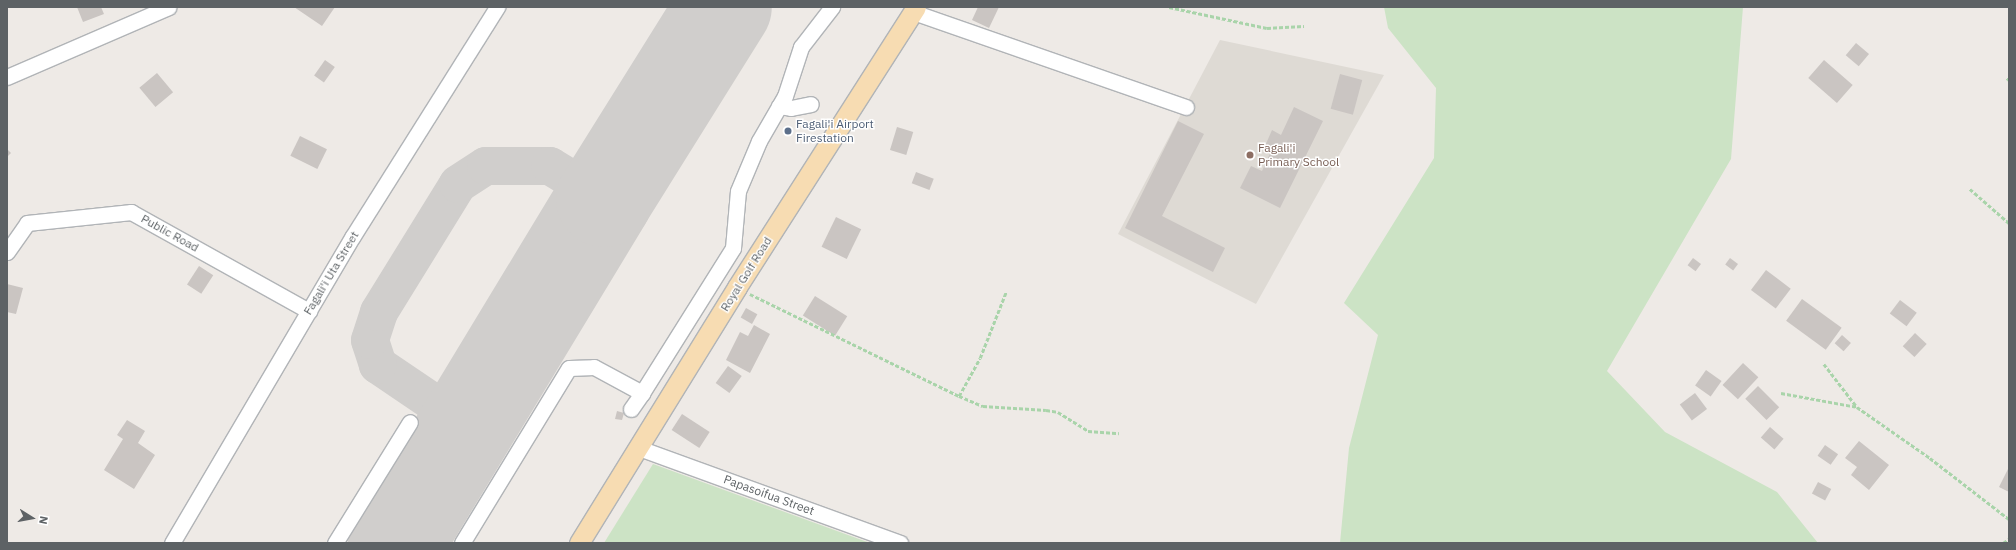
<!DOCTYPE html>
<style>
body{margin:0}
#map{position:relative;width:2016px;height:550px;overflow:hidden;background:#eeeae6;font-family:"IBM Plex Sans",sans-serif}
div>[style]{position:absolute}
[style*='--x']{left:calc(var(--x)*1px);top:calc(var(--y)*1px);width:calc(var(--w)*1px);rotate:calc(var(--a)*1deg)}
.education>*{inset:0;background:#dedad4}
.green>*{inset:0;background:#cce3c5}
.taxiway>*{height:38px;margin:-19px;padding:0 19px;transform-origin:19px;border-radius:19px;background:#d0cecc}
.runway>*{height:96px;margin:-48px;padding:0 48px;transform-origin:48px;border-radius:48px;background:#d0cecc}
.building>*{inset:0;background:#cac5c2;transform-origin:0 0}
.path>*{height:2.5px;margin-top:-1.25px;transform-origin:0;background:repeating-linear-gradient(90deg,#a9d4aa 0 4px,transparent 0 6px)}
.roads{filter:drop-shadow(1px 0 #b1b4b7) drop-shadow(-1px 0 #b1b4b7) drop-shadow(0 1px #b1b4b7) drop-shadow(0 -1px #b1b4b7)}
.minor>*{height:15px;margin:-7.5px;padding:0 7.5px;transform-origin:7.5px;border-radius:7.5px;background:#fff}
.major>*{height:19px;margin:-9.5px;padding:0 9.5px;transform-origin:9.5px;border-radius:9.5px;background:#f7dcb2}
.dots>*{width:11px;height:11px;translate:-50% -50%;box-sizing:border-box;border:2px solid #fff;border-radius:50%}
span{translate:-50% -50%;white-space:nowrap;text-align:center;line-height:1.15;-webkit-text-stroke:3px #fff;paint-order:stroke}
.service-label{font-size:12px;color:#4e5e75}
.left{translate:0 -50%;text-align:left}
.education-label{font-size:12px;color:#785e54}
.street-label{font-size:12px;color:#5d6265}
.frame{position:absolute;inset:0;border:8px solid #5d6265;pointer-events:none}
.north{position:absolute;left:12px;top:498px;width:40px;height:40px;-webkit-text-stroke:3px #fff;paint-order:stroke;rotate:101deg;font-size:11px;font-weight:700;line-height:16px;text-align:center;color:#5d6265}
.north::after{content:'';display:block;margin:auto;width:14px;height:18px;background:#5d6265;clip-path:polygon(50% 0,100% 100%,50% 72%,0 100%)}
</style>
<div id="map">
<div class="education">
<div style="clip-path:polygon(1220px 40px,1384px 75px,1256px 304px,1118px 234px)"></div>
</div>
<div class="green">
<div style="clip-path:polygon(1384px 7px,1743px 7px,1731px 159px,1607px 371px,1665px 432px,1777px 492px,1818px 543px,1340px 543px,1349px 448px,1378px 335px,1344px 303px,1434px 158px,1436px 88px,1388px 28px)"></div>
<div style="clip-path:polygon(653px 464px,870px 543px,604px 543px)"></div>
</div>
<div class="taxiway">
<div style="--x:468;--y:426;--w:109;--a:-145.9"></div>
<div style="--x:378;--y:365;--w:26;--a:-108"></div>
<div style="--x:370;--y:340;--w:29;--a:-72"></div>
<div style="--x:379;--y:312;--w:150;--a:-58.3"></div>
<div style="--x:458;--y:184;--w:33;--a:-33"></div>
<div style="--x:486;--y:166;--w:64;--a:0"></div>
<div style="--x:550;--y:166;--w:63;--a:31.4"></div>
</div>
<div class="runway">
<div style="--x:396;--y:543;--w:402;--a:-58.8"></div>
<div style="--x:604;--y:199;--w:226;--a:-58"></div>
</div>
<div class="building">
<div style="clip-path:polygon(77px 7px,101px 7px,104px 14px,83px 22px)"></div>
<div style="clip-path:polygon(294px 7px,335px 7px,322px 26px)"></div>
<div style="clip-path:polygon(978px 7px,999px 7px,989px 28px,972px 20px)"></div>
<div style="left:1856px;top:43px;width:17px;height:16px;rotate:40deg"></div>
<div style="left:325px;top:60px;width:12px;height:19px;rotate:35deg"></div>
<div style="left:1824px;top:60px;width:38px;height:24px;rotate:41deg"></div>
<div style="left:157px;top:73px;width:25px;height:23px;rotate:50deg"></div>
<div style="left:1340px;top:74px;width:23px;height:36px;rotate:15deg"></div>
<div style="clip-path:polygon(1294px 107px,1323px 121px,1280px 208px,1240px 188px,1251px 166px,1262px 171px,1272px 149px,1265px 146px,1272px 130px,1281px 135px)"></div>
<div style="clip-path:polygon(1178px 121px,1204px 134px,1162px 216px,1225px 248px,1213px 272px,1125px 228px)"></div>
<div style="left:897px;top:127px;width:17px;height:24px;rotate:17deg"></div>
<div style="left:300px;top:136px;width:30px;height:22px;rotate:26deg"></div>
<div style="clip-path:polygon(7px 149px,11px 153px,7px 157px)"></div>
<div style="left:916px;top:172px;width:19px;height:12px;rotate:21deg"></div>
<div style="left:836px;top:217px;width:28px;height:33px;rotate:26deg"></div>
<div style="left:1693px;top:258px;width:10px;height:9px;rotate:37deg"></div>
<div style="left:1730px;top:258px;width:10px;height:8px;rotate:37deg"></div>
<div style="left:199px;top:266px;width:17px;height:22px;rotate:33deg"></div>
<div style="left:1766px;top:270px;width:31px;height:25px;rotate:37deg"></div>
<div style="clip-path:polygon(7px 284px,23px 288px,16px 314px,7px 312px)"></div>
<div style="left:815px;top:296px;width:38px;height:23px;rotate:32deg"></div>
<div style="left:1802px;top:299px;width:49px;height:27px;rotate:36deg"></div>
<div style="left:1900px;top:300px;width:21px;height:17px;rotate:37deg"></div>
<div style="left:746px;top:308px;width:13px;height:11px;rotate:29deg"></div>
<div style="clip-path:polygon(754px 325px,770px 334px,750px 373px,726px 360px,740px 332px,748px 336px)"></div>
<div style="left:1915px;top:333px;width:16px;height:18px;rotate:43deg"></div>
<div style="left:1842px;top:335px;width:12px;height:11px;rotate:42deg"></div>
<div style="left:1743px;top:363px;width:21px;height:30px;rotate:43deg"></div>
<div style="left:728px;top:366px;width:17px;height:21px;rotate:36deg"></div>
<div style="left:1706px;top:370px;width:19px;height:19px;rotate:35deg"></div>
<div style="left:1758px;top:386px;width:30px;height:18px;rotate:45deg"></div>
<div style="left:1695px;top:393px;width:20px;height:19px;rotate:53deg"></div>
<div style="clip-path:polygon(617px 411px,624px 413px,622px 420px,615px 419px)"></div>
<div style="left:682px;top:414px;width:33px;height:19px;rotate:33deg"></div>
<div style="clip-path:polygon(127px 420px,145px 431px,138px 443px,155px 455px,134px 489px,104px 470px,123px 439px,117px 435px)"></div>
<div style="left:1770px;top:427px;width:18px;height:14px;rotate:41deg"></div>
<div style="clip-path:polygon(1859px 441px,1889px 465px,1869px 490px,1851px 475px,1857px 467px,1845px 458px)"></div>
<div style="left:1825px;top:445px;width:16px;height:13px;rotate:35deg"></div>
<div style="clip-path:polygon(2009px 467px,2009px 492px,1999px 487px)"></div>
<div style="left:1818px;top:482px;width:15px;height:13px;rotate:28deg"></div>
</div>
<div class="path">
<div style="--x:1169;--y:7;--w:100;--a:12.1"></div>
<div style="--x:1267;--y:28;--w:37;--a:-3"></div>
<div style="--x:2007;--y:78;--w:3;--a:45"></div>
<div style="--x:1970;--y:189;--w:52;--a:41.1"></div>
<div style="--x:750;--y:294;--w:233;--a:26"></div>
<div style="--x:959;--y:396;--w:26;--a:23"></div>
<div style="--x:983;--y:406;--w:63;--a:3.6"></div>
<div style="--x:1046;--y:410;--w:12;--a:9"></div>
<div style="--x:1058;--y:412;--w:36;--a:32"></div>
<div style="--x:1088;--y:431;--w:31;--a:4"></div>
<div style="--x:1824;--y:364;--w:54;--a:52.5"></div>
<div style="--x:1781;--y:393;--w:77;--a:10.4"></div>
<div style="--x:1857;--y:407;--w:89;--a:34.9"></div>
<div style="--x:1930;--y:458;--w:100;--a:37.7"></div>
<div style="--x:959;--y:396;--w:43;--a:-61.1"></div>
<div style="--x:980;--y:358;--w:71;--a:-68.5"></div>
<div style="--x:2003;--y:543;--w:7;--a:-34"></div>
</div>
<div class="roads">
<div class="minor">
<div style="--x:913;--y:12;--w:289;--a:19.2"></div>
<div style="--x:7;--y:77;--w:176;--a:-23.4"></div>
<div style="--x:779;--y:106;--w:12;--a:9"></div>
<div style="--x:791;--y:108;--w:20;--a:-11"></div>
<div style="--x:7;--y:252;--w:35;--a:-55"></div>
<div style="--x:27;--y:223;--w:105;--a:-6"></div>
<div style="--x:131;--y:212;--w:204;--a:29.1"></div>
<div style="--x:631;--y:409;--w:19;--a:-55"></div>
<div style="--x:639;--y:448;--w:278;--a:20"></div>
<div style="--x:172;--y:543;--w:356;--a:-59.5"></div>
<div style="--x:353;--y:236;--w:271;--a:-57.8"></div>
<div style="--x:335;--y:543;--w:142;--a:-58.2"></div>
<div style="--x:462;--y:543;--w:205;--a:-58.6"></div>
<div style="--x:569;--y:368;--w:25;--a:-2"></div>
<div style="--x:594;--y:367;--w:55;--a:28.4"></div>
<div style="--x:642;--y:393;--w:171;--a:-57.9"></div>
<div style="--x:733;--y:248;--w:57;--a:-85"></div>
<div style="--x:738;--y:191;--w:54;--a:-67.2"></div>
<div style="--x:759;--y:141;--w:52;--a:-60"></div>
<div style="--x:785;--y:96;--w:52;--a:-71.9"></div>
<div style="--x:801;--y:47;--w:51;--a:-52.2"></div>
</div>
<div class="major">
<div style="--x:579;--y:543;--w:301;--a:-58.3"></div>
<div style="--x:737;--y:287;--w:332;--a:-57.4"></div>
</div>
</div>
<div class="dots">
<div style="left:788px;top:131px;background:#5c6f8a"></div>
<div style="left:1250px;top:155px;background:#8d6e63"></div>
</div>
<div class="service-label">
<span class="left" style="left:796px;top:131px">Fagali'i Airport<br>Firestation</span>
</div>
<div class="education-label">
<span class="left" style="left:1258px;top:155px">Fagali'i<br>Primary School</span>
</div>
<div class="street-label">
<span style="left:170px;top:233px;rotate:29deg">Public Road</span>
<span style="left:331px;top:273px;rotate:-59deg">Fagali'i Uta Street</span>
<span style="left:746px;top:274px;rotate:-58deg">Royal Golf Road</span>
<span style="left:769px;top:495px;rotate:20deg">Papasoifua Street</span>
</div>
<div class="frame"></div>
<div class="north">N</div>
</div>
